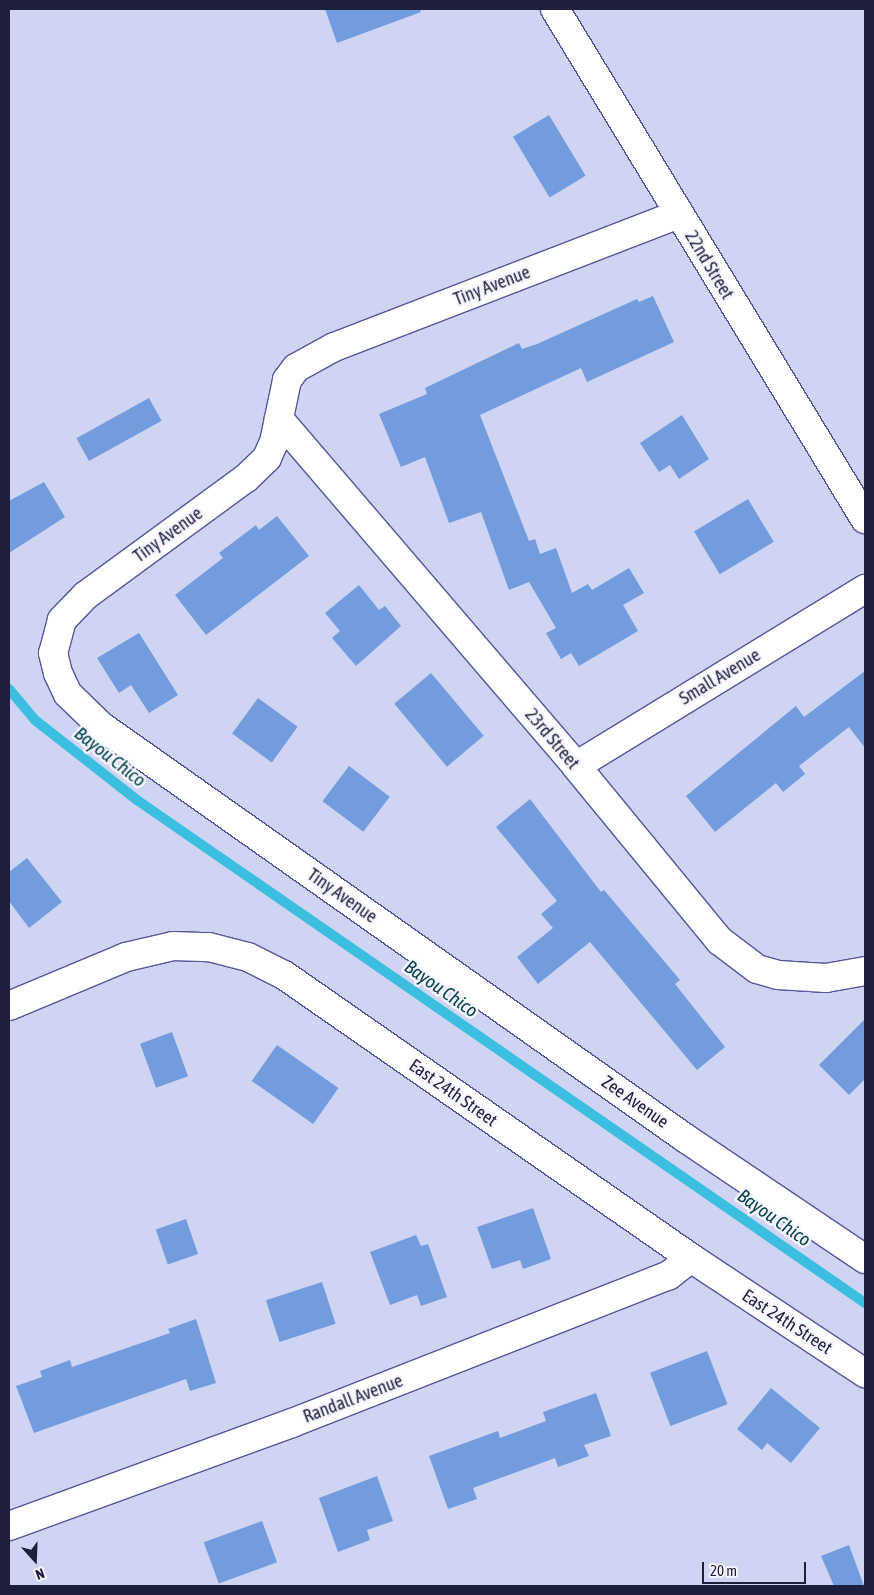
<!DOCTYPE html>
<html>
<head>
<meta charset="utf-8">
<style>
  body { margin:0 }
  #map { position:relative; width:874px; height:1595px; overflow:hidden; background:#cfd4f3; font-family:"Asap Condensed",sans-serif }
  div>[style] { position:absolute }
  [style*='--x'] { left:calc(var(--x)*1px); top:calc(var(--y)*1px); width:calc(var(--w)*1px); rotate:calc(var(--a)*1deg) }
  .stream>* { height:10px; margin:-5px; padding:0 5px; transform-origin:5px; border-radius:5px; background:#3cbee0 }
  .building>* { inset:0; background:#729cde; transform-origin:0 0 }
  .roads { filter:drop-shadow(1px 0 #53579b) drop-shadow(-1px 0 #53579b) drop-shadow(0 1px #53579b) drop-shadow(0 -1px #53579b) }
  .minor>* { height:28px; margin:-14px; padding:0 14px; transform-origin:14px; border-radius:14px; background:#fff }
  span { translate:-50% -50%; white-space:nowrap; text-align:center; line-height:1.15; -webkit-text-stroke:5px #f5f6fe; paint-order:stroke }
  .street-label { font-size:18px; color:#1d1f3c }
  .water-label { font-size:19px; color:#04404e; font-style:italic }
  .frame { position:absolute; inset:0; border:10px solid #1d1f3c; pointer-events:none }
  .north { position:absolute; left:10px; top:1535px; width:50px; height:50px; -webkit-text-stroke:4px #f5f6fe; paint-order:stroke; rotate:160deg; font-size:14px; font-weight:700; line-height:20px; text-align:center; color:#1d1f3c }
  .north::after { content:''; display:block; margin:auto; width:18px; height:22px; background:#1d1f3c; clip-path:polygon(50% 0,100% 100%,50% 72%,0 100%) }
  .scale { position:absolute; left:702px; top:1562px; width:104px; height:22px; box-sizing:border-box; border:2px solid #1d1f3c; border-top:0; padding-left:6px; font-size:15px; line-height:18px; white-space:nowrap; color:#1d1f3c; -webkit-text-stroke:4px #f5f6fe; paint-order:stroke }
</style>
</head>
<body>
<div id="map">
  <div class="stream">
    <i style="--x:9;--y:689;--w:40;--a:50"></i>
    <i style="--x:35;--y:720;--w:130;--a:38.1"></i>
    <i style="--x:137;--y:800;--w:885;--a:34.64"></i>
  </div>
  <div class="building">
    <i style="clip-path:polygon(325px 9px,420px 9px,421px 12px,337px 43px)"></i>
    <i style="left:549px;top:115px;width:71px;height:42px;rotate:59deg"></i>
    <i style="clip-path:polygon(653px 296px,674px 342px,587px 382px,581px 368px,480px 415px,529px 541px,535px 539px,540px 554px,556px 548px,572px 593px,588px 584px,592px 590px,629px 568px,644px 593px,623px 605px,638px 631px,579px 666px,571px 653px,561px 659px,546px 633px,556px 628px,529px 582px,509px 590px,481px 512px,449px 523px,425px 457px,401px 467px,379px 414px,427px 394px,425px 388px,519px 343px,522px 349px,537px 344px,637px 299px,639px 302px)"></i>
    <i style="left:149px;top:398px;width:26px;height:83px;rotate:61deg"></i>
    <i style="clip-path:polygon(682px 415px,709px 459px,679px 479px,670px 465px,659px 472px,640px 443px)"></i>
    <i style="clip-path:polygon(44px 482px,65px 517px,9px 553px,9px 501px)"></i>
    <i style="left:748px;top:499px;width:50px;height:63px;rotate:59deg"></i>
    <i style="clip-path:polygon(277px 516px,309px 556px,206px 635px,175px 595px,223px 558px,219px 553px,256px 525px,259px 530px)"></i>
    <i style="clip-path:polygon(359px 585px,379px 610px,385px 606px,401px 626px,356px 666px,332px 638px,340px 631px,325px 613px)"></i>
    <i style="clip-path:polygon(139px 633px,178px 695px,149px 713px,131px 685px,119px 693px,97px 658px)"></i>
    <i style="clip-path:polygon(865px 671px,865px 748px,849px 727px,799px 766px,805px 774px,783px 792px,776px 783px,715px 832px,686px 796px,796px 706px,804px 717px)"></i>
    <i style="left:431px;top:673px;width:82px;height:48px;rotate:50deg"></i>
    <i style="left:258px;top:698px;width:49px;height:44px;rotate:36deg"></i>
    <i style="left:349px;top:766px;width:51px;height:44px;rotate:37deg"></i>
    <i style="clip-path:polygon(530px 799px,601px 892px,604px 890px,680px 980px,675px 984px,725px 1047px,697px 1070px,590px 942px,538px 984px,517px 957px,553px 928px,541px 914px,557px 901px,496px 827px)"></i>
    <i style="clip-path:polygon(27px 858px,62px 902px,29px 928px,9px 901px,9px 872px)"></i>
    <i style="clip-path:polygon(865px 1019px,865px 1079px,849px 1095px,819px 1065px)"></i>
    <i style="left:172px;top:1032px;width:47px;height:34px;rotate:70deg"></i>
    <i style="left:277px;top:1045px;width:75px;height:44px;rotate:35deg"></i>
    <i style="clip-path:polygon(533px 1208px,551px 1259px,523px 1269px,520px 1260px,492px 1269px,477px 1227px)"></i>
    <i style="left:186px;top:1219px;width:37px;height:32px;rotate:71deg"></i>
    <i style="clip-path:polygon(416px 1235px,421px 1246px,428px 1244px,447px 1297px,421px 1306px,417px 1295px,390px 1305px,370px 1252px)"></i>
    <i style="left:322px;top:1282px;width:44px;height:59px;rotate:72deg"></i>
    <i style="clip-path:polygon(196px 1319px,216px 1383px,190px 1391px,186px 1379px,34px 1433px,16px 1386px,42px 1377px,40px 1371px,70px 1360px,72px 1367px,170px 1333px,168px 1329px)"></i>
    <i style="left:707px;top:1351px;width:57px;height:61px;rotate:69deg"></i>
    <i style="clip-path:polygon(771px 1388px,820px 1428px,791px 1463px,767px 1443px,762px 1450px,737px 1429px)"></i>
    <i style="clip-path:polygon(596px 1393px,611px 1436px,584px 1445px,589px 1456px,558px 1467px,555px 1458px,473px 1488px,477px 1499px,448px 1509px,429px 1456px,498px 1431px,500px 1438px,546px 1421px,543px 1412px)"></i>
    <i style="clip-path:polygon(377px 1476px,393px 1521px,367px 1530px,370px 1540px,338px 1552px,319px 1498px)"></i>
    <i style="left:262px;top:1521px;width:44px;height:62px;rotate:70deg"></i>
    <i style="clip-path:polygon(849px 1545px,864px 1586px,834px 1586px,821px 1556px)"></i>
  </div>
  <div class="roads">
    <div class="minor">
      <i style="--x:555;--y:9;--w:597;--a:58.71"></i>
      <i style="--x:679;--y:214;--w:370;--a:158.9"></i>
      <i style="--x:334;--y:347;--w:43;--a:151.1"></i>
      <i style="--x:296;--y:368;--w:15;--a:127"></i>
      <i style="--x:287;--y:380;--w:63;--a:101.8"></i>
      <i style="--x:274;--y:442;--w:17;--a:114"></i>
      <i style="--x:267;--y:458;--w:29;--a:136"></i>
      <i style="--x:246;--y:478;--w:198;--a:143.8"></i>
      <i style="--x:86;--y:595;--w:35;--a:134"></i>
      <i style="--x:62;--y:620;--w:34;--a:105"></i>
      <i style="--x:53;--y:653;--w:21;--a:76"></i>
      <i style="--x:58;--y:673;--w:23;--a:65"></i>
      <i style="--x:68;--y:694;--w:46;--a:44.1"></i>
      <i style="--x:101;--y:726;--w:715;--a:35.2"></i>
      <i style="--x:685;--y:1138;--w:217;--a:33.9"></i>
      <i style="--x:279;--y:419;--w:457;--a:49.4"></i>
      <i style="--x:576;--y:766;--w:227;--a:50.6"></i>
      <i style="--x:720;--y:941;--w:46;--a:37.1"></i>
      <i style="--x:757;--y:969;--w:22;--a:16"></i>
      <i style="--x:778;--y:975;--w:48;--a:3.6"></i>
      <i style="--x:826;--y:978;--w:40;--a:-10"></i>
      <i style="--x:576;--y:766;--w:339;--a:-31.5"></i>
      <i style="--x:9;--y:1006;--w:127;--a:-22.7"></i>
      <i style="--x:126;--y:957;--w:48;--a:-13.2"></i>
      <i style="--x:173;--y:946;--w:36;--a:2"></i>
      <i style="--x:209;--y:947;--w:40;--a:14.4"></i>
      <i style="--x:248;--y:957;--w:40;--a:26.6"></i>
      <i style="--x:284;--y:975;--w:496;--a:34.8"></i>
      <i style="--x:691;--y:1258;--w:209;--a:33.5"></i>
      <i style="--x:9;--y:1526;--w:301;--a:-20"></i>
      <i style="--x:292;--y:1423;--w:404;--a:-21.4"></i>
      <i style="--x:668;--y:1276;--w:29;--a:-38"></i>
    </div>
  </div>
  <div class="street-label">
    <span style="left:709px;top:265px;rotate:59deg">22nd Street</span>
    <span style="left:492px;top:286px;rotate:-21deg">Tiny Avenue</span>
    <span style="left:168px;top:535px;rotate:-36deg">Tiny Avenue</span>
    <span style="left:720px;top:677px;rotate:-31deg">Small Avenue</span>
    <span style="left:552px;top:739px;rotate:50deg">23rd Street</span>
    <span style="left:342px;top:896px;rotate:35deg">Tiny Avenue</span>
    <span style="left:453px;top:1093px;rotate:35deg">East 24th Street</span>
    <span style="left:635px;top:1102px;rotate:35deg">Zee Avenue</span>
    <span style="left:787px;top:1322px;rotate:33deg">East 24th Street</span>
    <span style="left:353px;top:1399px;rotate:-21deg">Randall Avenue</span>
  </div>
  <div class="water-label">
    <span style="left:110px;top:757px;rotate:38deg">Bayou Chico</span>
    <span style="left:441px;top:989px;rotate:35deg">Bayou Chico</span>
    <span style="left:774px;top:1218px;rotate:35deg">Bayou Chico</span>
  </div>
  <div class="frame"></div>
  <div class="north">N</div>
  <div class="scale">20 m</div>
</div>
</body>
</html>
